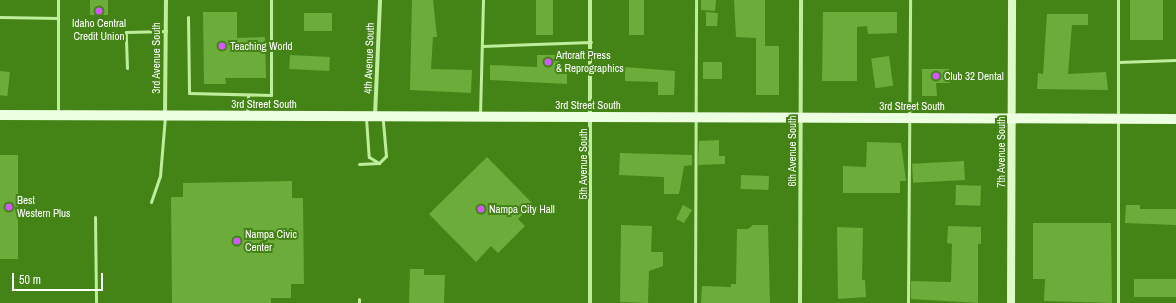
<!DOCTYPE html>
<html>
<head>
<meta charset="utf-8">
<style>
  body { margin:0 }
  #map { position:relative; width:1176px; height:303px; overflow:hidden; background:#448417; font-family:"Archivo Narrow",sans-serif }
  div>[style] { position:absolute }
  [style*='--x'] { left:calc(var(--x)*1px); top:calc(var(--y)*1px); width:calc(var(--w)*1px); rotate:calc(var(--a)*1deg) }
  .building>* { inset:0; background:#6bac3b; transform-origin:0 0 }
  .lane>* { height:3px; margin:-1.5px; padding:0 1.5px; transform-origin:1.5px; border-radius:1.5px; background:#beed9b }
  .street>* { height:4px; margin:-2px; padding:0 2px; transform-origin:2px; border-radius:2px; background:#beed9b }
  .secondary>* { height:8px; margin:-4px; padding:0 4px; transform-origin:4px; border-radius:4px; background:#dcf9c8 }
  .primary>* { height:10px; margin:-5px; padding:0 5px; transform-origin:5px; border-radius:5px; background:#ecffe1 }
  .dots>* { width:11px; height:11px; translate:-50% -50%; box-sizing:border-box; border:2px solid #448417; border-radius:50% }
  span { translate:-50% -50%; white-space:nowrap; text-align:center; line-height:1.15; -webkit-text-stroke:4px #448417; paint-order:stroke }
  .poi-label { font-size:11px; color:#fff }
  .left { translate:0 -50%; text-align:left }
  .street-label { font-size:11px; color:#fff }
  .scale { position:absolute; left:12px; top:273px; width:91px; height:18px; box-sizing:border-box; border:2px solid #fff; border-top:0; padding-left:5px; font-size:12px; line-height:14px; white-space:nowrap; color:#fff; -webkit-text-stroke:3px #448417; paint-order:stroke }
</style>
</head>
<body>
<div id="map">
  <div class="building">
    <i style="left:90px;top:0;width:18px;height:15px"></i>
    <i style="clip-path:polygon(412px 0,433px 0,437px 37px,433px 37px,431px 69px,472px 70px,471px 93px,410px 90px)"></i>
    <i style="left:536px;top:0;width:17px;height:35px"></i>
    <i style="left:629px;top:0;width:15px;height:35px"></i>
    <i style="clip-path:polygon(701px 0,716px 0,715px 11px,701px 10px)"></i>
    <i style="clip-path:polygon(734px 0,765px 0,765px 46px,779px 46px,779px 95px,756px 95px,756px 38px,736px 37px)"></i>
    <i style="left:1130px;top:0;width:33px;height:40px"></i>
    <i style="clip-path:polygon(203px 12px,237px 12px,237px 38px,265px 37px,266px 78px,225px 78px,226px 84px,204px 84px)"></i>
    <i style="clip-path:polygon(706px 12px,718px 13px,717px 26px,706px 26px)"></i>
    <i style="clip-path:polygon(823px 12px,897px 12px,897px 33px,868px 34px,867px 26px,857px 27px,857px 81px,822px 81px)"></i>
    <i style="left:304px;top:13px;width:28px;height:18px"></i>
    <i style="clip-path:polygon(1047px 14px,1088px 14px,1088px 25px,1072px 25px,1068px 74px,1106px 72px,1108px 90px,1037px 89px,1038px 73px,1043px 74px)"></i>
    <i style="left:290px;top:55px;width:40px;height:14px;rotate:3deg"></i>
    <i style="clip-path:polygon(537px 55px,559px 55px,559px 70px,567px 70px,567px 84px,490px 80px,490px 65px,537px 67px)"></i>
    <i style="left:889px;top:56px;width:30px;height:18px;rotate:82deg"></i>
    <i style="left:703px;top:62px;width:19px;height:17px"></i>
    <i style="clip-path:polygon(625px 67px,675px 71px,674px 95px,658px 95px,658px 82px,625px 81px)"></i>
    <i style="clip-path:polygon(922px 69px,949px 69px,950px 83px,936px 83px,937px 96px,922px 96px)"></i>
    <i style="left:0;top:71px;width:10px;height:24px;rotate:6deg"></i>
    <i style="clip-path:polygon(719px 140px,719px 156px,725px 156px,725px 164px,698px 165px,699px 141px)"></i>
    <i style="clip-path:polygon(867px 142px,901px 143px,906px 181px,900px 181px,900px 193px,843px 193px,843px 166px,866px 167px)"></i>
    <i style="clip-path:polygon(620px 153px,692px 155px,692px 165px,684px 166px,679px 194px,664px 194px,664px 177px,619px 175px)"></i>
    <i style="left:0;top:155px;width:18px;height:104px"></i>
    <i style="clip-path:polygon(487px 157px,533px 204px,518px 219px,525px 226px,498px 253px,491px 246px,476px 262px,429px 214px)"></i>
    <i style="left:964px;top:161px;width:19px;height:52px;rotate:87deg"></i>
    <i style="left:741px;top:175px;width:28px;height:14px;rotate:2deg"></i>
    <i style="clip-path:polygon(292px 181px,292px 198px,303px 198px,304px 284px,291px 284px,291px 298px,271px 298px,271px 303px,172px 303px,171px 197px,183px 197px,183px 183px)"></i>
    <i style="left:956px;top:185px;width:25px;height:20px;rotate:2deg"></i>
    <i style="clip-path:polygon(683px 205px,692px 210px,684px 223px,676px 219px)"></i>
    <i style="clip-path:polygon(1126px 205px,1140px 205px,1140px 209px,1176px 209px,1176px 225px,1125px 223px)"></i>
    <i style="clip-path:polygon(1033px 223px,1111px 223px,1112px 303px,1044px 301px,1045px 279px,1033px 279px)"></i>
    <i style="clip-path:polygon(621px 225px,652px 226px,651px 252px,663px 252px,663px 266px,649px 271px,648px 303px,620px 302px)"></i>
    <i style="clip-path:polygon(753px 225px,768px 225px,770px 303px,701px 303px,702px 286px,731px 287px,731px 284px,736px 284px,737px 229px,748px 229px)"></i>
    <i style="clip-path:polygon(948px 226px,981px 227px,981px 244px,978px 244px,978px 303px,911px 299px,911px 281px,951px 282px,952px 244px,947px 243px)"></i>
    <i style="clip-path:polygon(837px 227px,863px 228px,862px 280px,865px 280px,866px 297px,838px 299px)"></i>
    <i style="clip-path:polygon(410px 269px,424px 269px,424px 275px,445px 275px,444px 303px,409px 303px)"></i>
    <i style="left:1134px;top:279px;width:42px;height:18px"></i>
  </div>
  <div class="lane">
    <i style="--x:0;--y:17;--w:58;--a:1"></i>
    <i style="--x:188;--y:17;--w:76;--a:89.2"></i>
    <i style="--x:189;--y:93;--w:82;--a:1.4"></i>
    <i style="--x:271;--y:95;--w:95;--a:-90"></i>
    <i style="--x:482;--y:46;--w:109;--a:-2.1"></i>
    <i style="--x:1118;--y:62;--w:58;--a:-2"></i>
    <i style="--x:127;--y:68;--w:36;--a:-92"></i>
    <i style="--x:126;--y:32;--w:40;--a:-1.4"></i>
    <i style="--x:58;--y:114;--w:114;--a:-90"></i>
    <i style="--x:247;--y:115;--w:20;--a:-87"></i>
    <i style="--x:480;--y:115;--w:115;--a:-88.5"></i>
    <i style="--x:366;--y:118;--w:39;--a:86"></i>
    <i style="--x:369;--y:157;--w:12;--a:31"></i>
    <i style="--x:379;--y:163;--w:10;--a:-45"></i>
    <i style="--x:386;--y:156;--w:38;--a:-95"></i>
    <i style="--x:359;--y:164;--w:20;--a:-3"></i>
    <i style="--x:151;--y:202;--w:28;--a:-71"></i>
    <i style="--x:160;--y:176;--w:59;--a:-85.2"></i>
    <i style="--x:95;--y:217;--w:86;--a:89.3"></i>
    <i style="--x:359;--y:303;--w:4;--a:-90"></i>
    <i style="--x:695;--y:303;--w:303;--a:-89.8"></i>
    <i style="--x:908;--y:303;--w:303;--a:-89.6"></i>
    <i style="--x:1118;--y:303;--w:303;--a:-90"></i>
  </div>
  <div class="street">
    <i style="--x:165;--y:115;--w:115;--a:-89.5"></i>
    <i style="--x:375;--y:116;--w:116;--a:-87.5"></i>
    <i style="--x:590;--y:303;--w:303;--a:-90"></i>
    <i style="--x:800;--y:303;--w:303;--a:-89.8"></i>
  </div>
  <div class="secondary">
    <i style="--x:1011;--y:303;--w:303;--a:-89.8"></i>
  </div>
  <div class="primary">
    <i style="--x:0;--y:115;--w:1176;--a:0.19"></i>
  </div>
  <div class="dots">
    <i style="left:99px;top:11px;background:#d257ff"></i>
    <i style="left:222px;top:46px;background:#d257ff"></i>
    <i style="left:548px;top:62px;background:#d257ff"></i>
    <i style="left:936px;top:76px;background:#d257ff"></i>
    <i style="left:9px;top:207px;background:#d257ff"></i>
    <i style="left:481px;top:209px;background:#d257ff"></i>
    <i style="left:237px;top:241px;background:#d257ff"></i>
  </div>
  <div class="poi-label">
    <span style="left:99px;top:30px">Idaho Central<br>Credit Union</span>
    <span class="left" style="left:230px;top:46px">Teaching World</span>
    <span class="left" style="left:556px;top:62px">Artcraft Press<br>&amp; Reprographics</span>
    <span class="left" style="left:944px;top:76px">Club 32 Dental</span>
    <span class="left" style="left:17px;top:207px">Best<br>Western Plus</span>
    <span class="left" style="left:489px;top:209px">Nampa City Hall</span>
    <span class="left" style="left:245px;top:241px">Nampa Civic<br>Center</span>
  </div>
  <div class="street-label">
    <span style="left:156px;top:58px;rotate:-90deg">3rd Avenue South</span>
    <span style="left:369px;top:58px;rotate:-88deg">4th Avenue South</span>
    <span style="left:264px;top:104px">3rd Street South</span>
    <span style="left:588px;top:105px">3rd Street South</span>
    <span style="left:912px;top:106px">3rd Street South</span>
    <span style="left:792px;top:151px;rotate:-90deg">6th Avenue South</span>
    <span style="left:1001px;top:152px;rotate:-90deg">7th Avenue South</span>
    <span style="left:583px;top:164px;rotate:-90deg">5th Avenue South</span>
  </div>
  <div class="scale">50 m</div>
</div>
</body>
</html>
